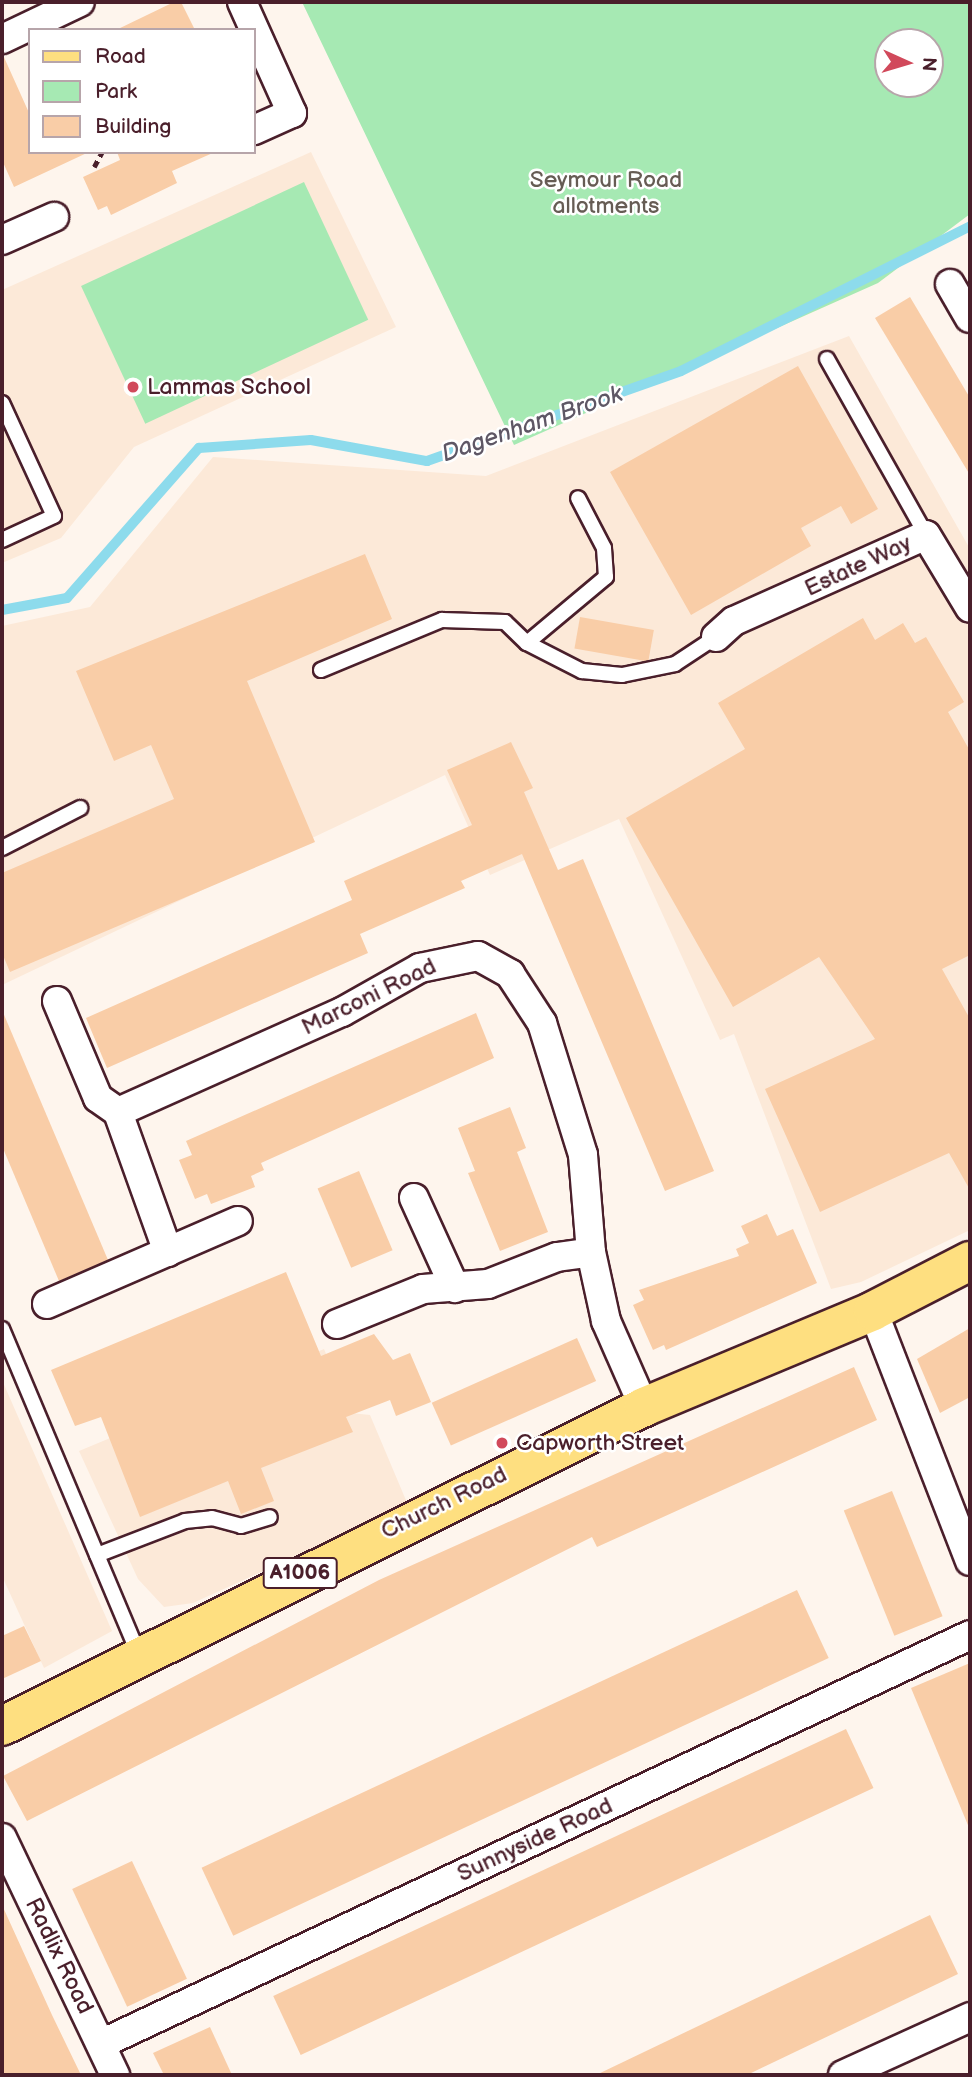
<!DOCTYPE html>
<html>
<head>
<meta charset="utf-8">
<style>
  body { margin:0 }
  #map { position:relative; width:972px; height:2077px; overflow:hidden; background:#fef5ed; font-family:"Balsamiq Sans",sans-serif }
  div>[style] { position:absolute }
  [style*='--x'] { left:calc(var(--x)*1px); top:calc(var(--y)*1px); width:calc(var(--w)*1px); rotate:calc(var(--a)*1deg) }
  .built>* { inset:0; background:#fce9d8 }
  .green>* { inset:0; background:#a6e9b3; transform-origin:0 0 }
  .stream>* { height:10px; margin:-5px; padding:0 5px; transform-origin:5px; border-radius:5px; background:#8ddbec }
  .building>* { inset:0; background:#f9cda7; transform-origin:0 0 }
  .path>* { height:4.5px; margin-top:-2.25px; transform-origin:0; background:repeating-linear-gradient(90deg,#4a1f2b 0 7px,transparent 0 12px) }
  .roads { filter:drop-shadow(2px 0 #4a1f2b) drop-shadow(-2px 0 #4a1f2b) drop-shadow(0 2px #4a1f2b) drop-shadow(0 -2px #4a1f2b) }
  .lane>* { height:14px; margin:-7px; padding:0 7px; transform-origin:7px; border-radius:7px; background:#fff }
  .street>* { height:28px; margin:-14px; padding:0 14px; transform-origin:14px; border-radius:14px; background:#fff }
  .primary>* { height:38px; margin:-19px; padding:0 19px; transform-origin:19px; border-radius:19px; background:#fedf80 }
  .dots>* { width:19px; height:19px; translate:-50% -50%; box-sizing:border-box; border:4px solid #fff; border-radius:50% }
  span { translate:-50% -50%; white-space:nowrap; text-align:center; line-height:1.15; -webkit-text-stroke:5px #fff; paint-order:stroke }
  .shield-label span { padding:2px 5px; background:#fff; border:2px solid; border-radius:5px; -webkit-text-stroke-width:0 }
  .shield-label { font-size:21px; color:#4a1f2b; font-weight:700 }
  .park-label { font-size:23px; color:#665c54 }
  .poi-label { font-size:23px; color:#4a1f2b }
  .left { translate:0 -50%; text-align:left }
  .street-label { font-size:23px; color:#4a1f2b }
  .water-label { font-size:24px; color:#5e5765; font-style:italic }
  .frame { position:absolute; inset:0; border:4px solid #4a1f2b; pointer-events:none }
  .legend { position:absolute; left:28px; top:28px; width:228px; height:126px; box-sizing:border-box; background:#fff; border:2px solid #b7a5aa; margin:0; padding:9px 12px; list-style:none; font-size:21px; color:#4a1f2b }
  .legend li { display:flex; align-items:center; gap:14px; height:35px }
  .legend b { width:35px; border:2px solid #b7a5aa }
  .north { position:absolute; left:874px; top:28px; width:70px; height:70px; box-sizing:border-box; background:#fff; border:2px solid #b7a5aa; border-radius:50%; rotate:94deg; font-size:19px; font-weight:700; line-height:28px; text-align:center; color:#4a1f2b }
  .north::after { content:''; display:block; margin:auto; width:24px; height:32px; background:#d1495b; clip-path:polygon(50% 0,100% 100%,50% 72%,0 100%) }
</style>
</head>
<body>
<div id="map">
  <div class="built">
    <i style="clip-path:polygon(311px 152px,396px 327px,134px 447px,61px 538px,2px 563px,2px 290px)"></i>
    <i style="clip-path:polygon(849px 336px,970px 549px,970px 1230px,861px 1282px,831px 1289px,734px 1034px,720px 1040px,619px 819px,490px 875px,445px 775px,2px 985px,2px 626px,90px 607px,213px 457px,486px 476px)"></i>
    <i style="clip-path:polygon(324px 1349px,351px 1413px,370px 1415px,408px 1505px,193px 1603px,164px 1607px,138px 1579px,79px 1451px)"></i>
    <i style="clip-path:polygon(2px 1380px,112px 1631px,44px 1668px,2px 1576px)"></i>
  </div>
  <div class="green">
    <i style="clip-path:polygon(evenodd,302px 2px,970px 2px,970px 214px,878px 283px,514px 445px,302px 2px,888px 42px,930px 42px,930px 84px,888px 84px,888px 42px)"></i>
    <i style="left:304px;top:182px;width:152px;height:246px;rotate:65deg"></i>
  </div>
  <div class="stream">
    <i style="--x:2;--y:610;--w:66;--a:-10.5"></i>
    <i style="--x:67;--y:598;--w:200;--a:-48.7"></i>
    <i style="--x:199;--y:448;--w:112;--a:-4.1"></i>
    <i style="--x:311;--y:440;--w:118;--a:10.3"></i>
    <i style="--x:427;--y:461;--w:269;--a:-19.5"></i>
    <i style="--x:681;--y:371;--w:323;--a:-26.6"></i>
  </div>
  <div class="building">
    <i style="clip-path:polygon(174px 2px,181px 2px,195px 30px,116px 30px)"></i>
    <i style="clip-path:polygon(3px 55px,30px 115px,30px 152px,89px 152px,14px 187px,2px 160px)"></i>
    <i style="clip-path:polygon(117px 152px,215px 152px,172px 171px,177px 183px,111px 215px,107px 206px,98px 210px,83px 177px,120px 160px)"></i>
    <i style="clip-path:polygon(910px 297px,970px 398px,970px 475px,875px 318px)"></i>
    <i style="clip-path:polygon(798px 366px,878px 509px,851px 524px,841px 506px,801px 528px,811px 546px,691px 615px,610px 472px)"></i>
    <i style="clip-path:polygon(365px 554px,392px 619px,247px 681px,315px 842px,10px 972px,2px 953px,2px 873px,174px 799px,151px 745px,114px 761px,76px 671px)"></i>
    <i style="left:580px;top:617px;width:75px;height:32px;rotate:10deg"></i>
    <i style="clip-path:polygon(863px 618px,875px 640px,903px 623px,915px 643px,926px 637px,964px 702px,948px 712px,970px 751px,970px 955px,942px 969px,970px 1019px,970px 1190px,949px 1153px,820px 1212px,765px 1089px,875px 1039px,819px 957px,733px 1007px,626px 818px,745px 749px,718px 703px)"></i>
    <i style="clip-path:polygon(511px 742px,533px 788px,524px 792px,558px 870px,583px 859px,714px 1171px,665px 1191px,522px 854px,461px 881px,465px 888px,360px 934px,368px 953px,107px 1068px,86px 1018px,352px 900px,344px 881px,472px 825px,447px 770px)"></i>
    <i style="clip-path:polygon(2px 1010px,108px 1260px,59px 1281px,2px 1146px)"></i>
    <i style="clip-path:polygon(476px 1013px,494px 1058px,261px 1163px,264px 1170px,251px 1176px,255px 1187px,211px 1204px,207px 1194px,195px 1199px,179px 1160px,192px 1155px,186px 1141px)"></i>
    <i style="clip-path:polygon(510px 1107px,526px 1148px,517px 1152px,548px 1232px,500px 1251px,468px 1173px,475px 1171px,458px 1128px)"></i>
    <i style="left:359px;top:1171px;width:86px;height:45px;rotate:67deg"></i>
    <i style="clip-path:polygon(767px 1214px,777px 1236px,793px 1229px,817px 1283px,666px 1350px,664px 1345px,653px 1350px,633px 1305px,644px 1300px,639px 1290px,739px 1256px,736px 1249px,749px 1243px,741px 1226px)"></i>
    <i style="clip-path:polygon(286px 1272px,321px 1356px,374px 1334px,393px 1360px,410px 1353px,431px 1402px,396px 1416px,390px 1400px,346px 1417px,353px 1432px,261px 1468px,274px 1501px,241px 1514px,228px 1481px,140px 1517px,101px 1417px,75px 1426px,51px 1370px)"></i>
    <i style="clip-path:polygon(970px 1328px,970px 1397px,940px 1413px,917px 1359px)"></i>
    <i style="left:577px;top:1338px;width:47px;height:159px;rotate:66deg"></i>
    <i style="clip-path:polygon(854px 1367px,877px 1420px,597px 1547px,592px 1537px,27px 1821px,3px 1776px,379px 1580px)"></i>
    <i style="left:892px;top:1491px;width:135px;height:52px;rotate:68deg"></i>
    <i style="left:797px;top:1590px;width:75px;height:657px;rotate:65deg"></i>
    <i style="clip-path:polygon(24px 1626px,41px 1661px,2px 1679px,2px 1636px)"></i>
    <i style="clip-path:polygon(970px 1663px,970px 1830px,911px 1688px)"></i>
    <i style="left:846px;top:1729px;width:65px;height:632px;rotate:65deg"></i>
    <i style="left:132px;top:1861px;width:130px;height:66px;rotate:65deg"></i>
    <i style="clip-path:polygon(2px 1905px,52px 2015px,81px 2075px,2px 2075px)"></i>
    <i style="clip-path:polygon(930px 1915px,958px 1974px,747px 2075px,596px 2075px)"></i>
    <i style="clip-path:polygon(210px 2027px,232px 2075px,164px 2075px,153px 2053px)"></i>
  </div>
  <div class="path">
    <i style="--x:94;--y:167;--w:17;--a:-62"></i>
  </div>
  <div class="roads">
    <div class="lane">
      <i style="--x:827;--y:359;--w:202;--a:60.6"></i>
      <i style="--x:2;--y:403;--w:124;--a:65.3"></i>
      <i style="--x:54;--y:516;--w:57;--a:155.2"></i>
      <i style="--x:527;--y:643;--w:103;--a:-39.9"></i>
      <i style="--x:606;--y:577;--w:29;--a:-94"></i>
      <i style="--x:604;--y:548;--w:56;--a:-117.5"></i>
      <i style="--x:321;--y:670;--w:131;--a:-22.5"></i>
      <i style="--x:442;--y:620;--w:63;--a:1.8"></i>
      <i style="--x:505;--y:622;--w:30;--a:44"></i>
      <i style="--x:527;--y:643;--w:62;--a:27"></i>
      <i style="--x:582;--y:671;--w:40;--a:5.7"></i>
      <i style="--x:622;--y:675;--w:54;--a:-11.7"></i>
      <i style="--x:675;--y:664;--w:49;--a:-33.4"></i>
      <i style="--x:2;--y:848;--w:88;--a:-27.1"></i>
      <i style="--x:2;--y:1329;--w:351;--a:67.2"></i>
      <i style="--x:97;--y:1555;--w:94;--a:-21.1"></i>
      <i style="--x:185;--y:1521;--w:27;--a:-6"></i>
      <i style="--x:212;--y:1518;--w:30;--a:15"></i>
      <i style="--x:241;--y:1526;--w:30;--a:-17"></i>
    </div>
    <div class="street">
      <i style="--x:242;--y:2;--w:122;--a:65.8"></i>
      <i style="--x:292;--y:113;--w:42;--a:155.9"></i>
      <i style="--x:2;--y:39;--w:86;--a:-25.4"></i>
      <i style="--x:2;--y:240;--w:57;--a:-23.9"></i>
      <i style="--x:950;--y:284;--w:39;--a:60"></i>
      <i style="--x:716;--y:637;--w:24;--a:-42"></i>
      <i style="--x:734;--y:621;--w:210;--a:-24.1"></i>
      <i style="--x:926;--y:535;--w:85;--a:58.9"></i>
      <i style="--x:57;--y:1001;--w:105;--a:67.1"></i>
      <i style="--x:98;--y:1098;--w:24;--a:35"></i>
      <i style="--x:414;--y:1198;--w:99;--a:65.5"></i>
      <i style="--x:168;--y:1252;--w:149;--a:-109.7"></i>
      <i style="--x:118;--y:1112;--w:245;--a:-24.1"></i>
      <i style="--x:342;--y:1012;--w:90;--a:-29.4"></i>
      <i style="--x:420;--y:968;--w:59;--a:-11.7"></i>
      <i style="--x:478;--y:956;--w:37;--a:29"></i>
      <i style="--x:510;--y:974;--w:59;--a:56.9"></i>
      <i style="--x:542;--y:1023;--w:138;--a:72.7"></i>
      <i style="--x:583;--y:1155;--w:97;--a:85.3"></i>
      <i style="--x:591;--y:1252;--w:71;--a:77.7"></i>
      <i style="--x:606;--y:1321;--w:94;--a:66.2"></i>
      <i style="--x:47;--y:1304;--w:208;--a:-23.5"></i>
      <i style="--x:873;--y:1311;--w:268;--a:68.8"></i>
      <i style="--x:337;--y:1324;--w:93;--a:-22.1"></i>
      <i style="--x:423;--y:1289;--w:65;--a:-4.4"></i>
      <i style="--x:488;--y:1284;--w:74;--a:-21.4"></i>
      <i style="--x:557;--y:1257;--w:34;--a:-8"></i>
      <i style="--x:2;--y:1838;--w:263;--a:64.5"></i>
      <i style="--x:101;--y:2044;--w:960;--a:-25.2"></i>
      <i style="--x:843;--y:2075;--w:140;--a:-24.5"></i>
    </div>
    <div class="primary">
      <i style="--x:2;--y:1726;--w:717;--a:-26.42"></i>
      <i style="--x:644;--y:1407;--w:248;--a:-22.7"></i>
      <i style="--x:873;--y:1311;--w:109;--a:-27.3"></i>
    </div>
  </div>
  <div class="dots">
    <i style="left:133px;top:387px;background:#d1495b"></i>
    <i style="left:502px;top:1443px;background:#d1495b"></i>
  </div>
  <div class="shield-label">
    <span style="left:300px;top:1573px">A1006</span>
  </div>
  <div class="park-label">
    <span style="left:606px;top:193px">Seymour Road<br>allotments</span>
  </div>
  <div class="poi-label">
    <span class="left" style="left:147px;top:387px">Lammas School</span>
    <span class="left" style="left:516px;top:1443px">Capworth Street</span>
  </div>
  <div class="street-label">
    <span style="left:858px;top:566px;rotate:-25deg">Estate Way</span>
    <span style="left:369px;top:997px;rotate:-26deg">Marconi Road</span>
    <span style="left:444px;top:1503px;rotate:-26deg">Church Road</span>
    <span style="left:535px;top:1840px;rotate:-25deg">Sunnyside Road</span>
    <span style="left:59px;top:1956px;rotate:64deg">Radlix Road</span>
  </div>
  <div class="water-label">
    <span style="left:532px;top:424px;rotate:-19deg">Dagenham Brook</span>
  </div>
  <div class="frame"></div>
  <ul class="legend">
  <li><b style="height:9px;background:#fedf80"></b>Road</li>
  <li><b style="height:19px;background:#a6e9b3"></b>Park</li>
  <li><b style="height:19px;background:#f9cda7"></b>Building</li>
  </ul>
  <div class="north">N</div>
</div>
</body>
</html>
